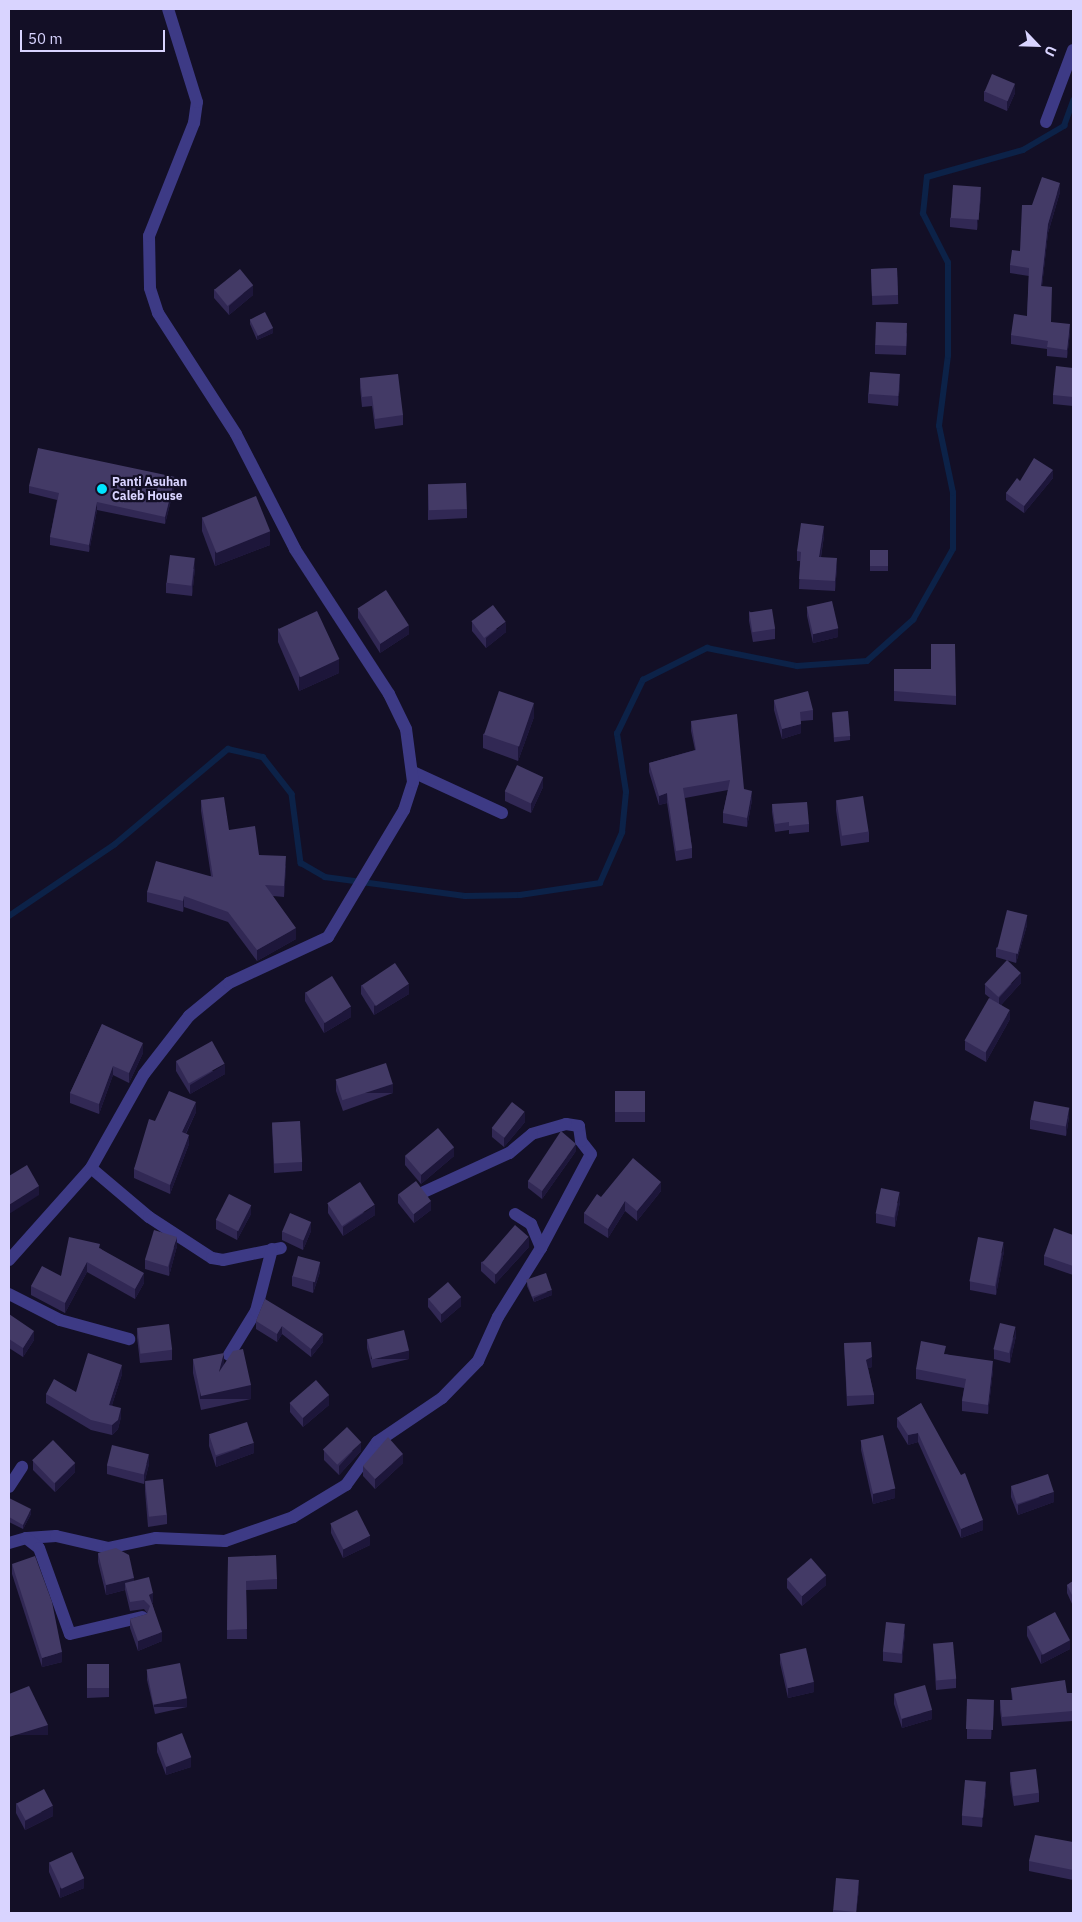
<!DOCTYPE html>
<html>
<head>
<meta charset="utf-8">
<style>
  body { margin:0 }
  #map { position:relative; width:1082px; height:1922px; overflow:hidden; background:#130f26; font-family:"IBM Plex Sans",sans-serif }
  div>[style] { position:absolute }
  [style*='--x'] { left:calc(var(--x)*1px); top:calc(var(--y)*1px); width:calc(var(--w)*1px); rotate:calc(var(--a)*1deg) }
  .stream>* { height:5.5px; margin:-2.75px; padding:0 2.75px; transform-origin:2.75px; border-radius:2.75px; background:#0c2248 }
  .minor>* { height:12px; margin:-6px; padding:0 6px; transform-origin:6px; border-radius:6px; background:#3d3a85 }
  .wall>* { inset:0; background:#312854; transform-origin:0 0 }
  .shaded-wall>* { inset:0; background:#1d163a; transform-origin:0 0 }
  .building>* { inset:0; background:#433a66; transform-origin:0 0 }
  .dots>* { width:14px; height:14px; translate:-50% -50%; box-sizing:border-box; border:2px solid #130f26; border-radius:50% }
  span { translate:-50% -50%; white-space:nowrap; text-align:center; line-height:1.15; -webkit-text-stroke:4.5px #130f26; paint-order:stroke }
  .poi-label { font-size:12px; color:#d9d4ff; font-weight:700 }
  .left { translate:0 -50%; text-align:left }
  .frame { position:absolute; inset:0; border:10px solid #d9d4ff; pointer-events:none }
  .north { position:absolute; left:1012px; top:20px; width:50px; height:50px; -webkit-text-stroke:4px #130f26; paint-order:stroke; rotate:114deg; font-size:14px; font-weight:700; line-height:20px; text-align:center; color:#d9d4ff }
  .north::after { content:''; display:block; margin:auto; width:18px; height:22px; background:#d9d4ff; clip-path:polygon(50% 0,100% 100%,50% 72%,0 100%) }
  .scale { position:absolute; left:20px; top:30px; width:145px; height:22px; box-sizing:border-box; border:2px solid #d9d4ff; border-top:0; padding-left:6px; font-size:15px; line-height:18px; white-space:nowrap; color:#d9d4ff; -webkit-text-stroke:4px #130f26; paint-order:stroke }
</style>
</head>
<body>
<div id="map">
  <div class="stream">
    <i style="--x:9;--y:916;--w:127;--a:-34.1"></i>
    <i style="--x:114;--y:845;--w:149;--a:-40.1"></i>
    <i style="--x:228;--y:749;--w:36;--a:13"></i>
    <i style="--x:263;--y:757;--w:47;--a:51.9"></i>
    <i style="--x:292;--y:794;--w:70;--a:82.6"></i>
    <i style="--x:301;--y:863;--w:28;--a:30"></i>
    <i style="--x:325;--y:877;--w:141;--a:7.7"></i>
    <i style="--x:465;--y:896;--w:55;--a:-1"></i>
    <i style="--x:520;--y:895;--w:81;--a:-8.5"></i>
    <i style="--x:600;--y:883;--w:55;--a:-66.3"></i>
    <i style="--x:622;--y:833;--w:41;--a:-84.4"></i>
    <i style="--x:626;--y:792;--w:59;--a:-98.8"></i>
    <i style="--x:617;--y:734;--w:60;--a:-64.3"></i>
    <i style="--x:643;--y:680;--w:72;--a:-26.6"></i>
    <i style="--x:707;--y:648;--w:92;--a:11.3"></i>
    <i style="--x:797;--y:666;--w:70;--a:-4.1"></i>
    <i style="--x:867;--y:661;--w:62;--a:-41.7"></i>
    <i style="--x:913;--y:620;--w:81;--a:-60.6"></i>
    <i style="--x:953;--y:549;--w:56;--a:-90"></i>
    <i style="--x:953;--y:493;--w:68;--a:-101.8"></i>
    <i style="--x:939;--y:426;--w:71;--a:-82.7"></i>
    <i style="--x:948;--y:356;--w:93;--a:-90"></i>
    <i style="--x:948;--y:263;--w:55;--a:-117"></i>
    <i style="--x:923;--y:214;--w:37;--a:-84"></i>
    <i style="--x:927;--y:177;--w:100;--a:-15.7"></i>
    <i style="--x:1023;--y:150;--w:48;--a:-30.3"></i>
    <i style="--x:1064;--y:126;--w:27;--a:-70"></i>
  </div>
  <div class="minor">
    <i style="--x:1046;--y:122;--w:77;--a:-69.4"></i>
    <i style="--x:413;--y:772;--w:98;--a:24.7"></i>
    <i style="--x:91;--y:1168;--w:76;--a:40.2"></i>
    <i style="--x:149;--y:1217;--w:75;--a:33.1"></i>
    <i style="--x:212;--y:1258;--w:11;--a:10"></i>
    <i style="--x:223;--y:1260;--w:59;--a:-11.7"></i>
    <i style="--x:515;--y:1214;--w:19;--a:32"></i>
    <i style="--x:531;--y:1224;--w:26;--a:67"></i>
    <i style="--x:9;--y:1260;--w:123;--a:-48.3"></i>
    <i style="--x:91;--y:1168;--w:108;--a:-60.6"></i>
    <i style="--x:144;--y:1074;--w:73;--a:-52.2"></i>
    <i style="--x:189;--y:1016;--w:52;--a:-39.5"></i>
    <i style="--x:229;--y:983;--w:109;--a:-24.9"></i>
    <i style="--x:328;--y:937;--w:148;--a:-59.1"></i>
    <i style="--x:404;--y:810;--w:29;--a:-72"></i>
    <i style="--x:413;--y:782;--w:53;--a:-97.5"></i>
    <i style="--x:406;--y:729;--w:39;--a:-116"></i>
    <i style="--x:389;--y:694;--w:173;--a:-123"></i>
    <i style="--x:295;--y:549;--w:129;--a:-117.2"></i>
    <i style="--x:236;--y:434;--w:144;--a:-122.8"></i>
    <i style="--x:158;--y:313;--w:26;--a:-108"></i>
    <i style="--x:150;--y:288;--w:52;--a:-91.1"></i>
    <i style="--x:149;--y:236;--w:122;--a:-68.3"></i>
    <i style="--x:194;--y:123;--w:21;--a:-82"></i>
    <i style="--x:197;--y:102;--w:97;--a:-107.3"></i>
    <i style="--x:9;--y:1294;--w:57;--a:27"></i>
    <i style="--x:60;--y:1320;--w:72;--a:15.4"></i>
    <i style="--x:229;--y:1355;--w:52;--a:-58.5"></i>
    <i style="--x:256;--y:1311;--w:64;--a:-75.5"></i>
    <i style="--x:9;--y:1487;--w:24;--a:-57"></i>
    <i style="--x:27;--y:1538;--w:29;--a:-4"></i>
    <i style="--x:56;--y:1536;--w:53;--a:13"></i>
    <i style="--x:108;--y:1548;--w:49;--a:-11.8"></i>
    <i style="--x:156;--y:1538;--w:69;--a:2.5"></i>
    <i style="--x:225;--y:1541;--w:72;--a:-19.4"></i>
    <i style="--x:293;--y:1517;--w:62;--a:-31.1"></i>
    <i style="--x:346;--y:1485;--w:53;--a:-54.2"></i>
    <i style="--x:377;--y:1442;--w:78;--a:-34.1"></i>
    <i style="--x:442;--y:1398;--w:52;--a:-45.8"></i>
    <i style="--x:478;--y:1361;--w:48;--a:-65.6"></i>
    <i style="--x:498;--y:1317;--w:81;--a:-58.1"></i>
    <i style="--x:541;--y:1248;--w:106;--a:-62"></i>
    <i style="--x:591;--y:1154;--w:16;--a:-128"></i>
    <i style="--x:581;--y:1141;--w:15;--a:-98"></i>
    <i style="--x:579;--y:1126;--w:13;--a:-171"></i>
    <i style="--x:566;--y:1124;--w:35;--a:164"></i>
    <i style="--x:532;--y:1134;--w:30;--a:140"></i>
    <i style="--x:509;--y:1153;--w:94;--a:155.4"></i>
    <i style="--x:9;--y:1543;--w:18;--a:-16"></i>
    <i style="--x:26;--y:1538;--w:16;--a:38"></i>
    <i style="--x:39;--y:1548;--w:91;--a:70.2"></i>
    <i style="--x:70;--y:1634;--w:74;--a:-13.3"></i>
  </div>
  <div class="wall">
    <i style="clip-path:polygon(984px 91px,1015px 93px,1007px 111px,984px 101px)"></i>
    <i style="clip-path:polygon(1060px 192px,1048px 233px,1042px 286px,1051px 322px,1070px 332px,1067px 358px,1047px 356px,1047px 349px,1011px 344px,1011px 335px,1027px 316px,1029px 276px,1010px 273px,1010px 265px,1020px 251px,1032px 205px)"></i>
    <i style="clip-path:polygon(981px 197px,977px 230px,950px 227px,950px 218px)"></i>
    <i style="left:897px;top:268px;width:36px;height:26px;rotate:88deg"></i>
    <i style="clip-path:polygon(214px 289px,253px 295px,229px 315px,214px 298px)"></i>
    <i style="clip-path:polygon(250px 319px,273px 333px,257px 340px,250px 324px)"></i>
    <i style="clip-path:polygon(907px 333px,906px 355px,875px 354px,875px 345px)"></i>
    <i style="clip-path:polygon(1073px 368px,1073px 406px,1053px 404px,1053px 395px)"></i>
    <i style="clip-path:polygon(360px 378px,403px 415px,403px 425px,375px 429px,372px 406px,362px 407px,360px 388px)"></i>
    <i style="clip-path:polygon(900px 384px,898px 406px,868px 403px,868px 394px)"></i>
    <i style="clip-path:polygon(1053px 478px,1024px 513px,1006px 500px,1006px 493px,1020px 481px)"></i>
    <i style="clip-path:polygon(175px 484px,165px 524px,97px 510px,89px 552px,50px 545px,50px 537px,57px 500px,29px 493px,29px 486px)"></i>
    <i style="clip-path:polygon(428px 485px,467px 509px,467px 518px,428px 520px)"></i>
    <i style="clip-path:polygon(202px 517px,270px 545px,215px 566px,202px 531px)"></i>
    <i style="clip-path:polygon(824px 536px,821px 557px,837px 567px,835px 591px,799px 589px,800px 561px,797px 561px,797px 551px)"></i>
    <i style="left:888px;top:550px;width:21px;height:18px;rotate:90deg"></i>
    <i style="clip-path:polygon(195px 568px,192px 596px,166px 593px,166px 583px)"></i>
    <i style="clip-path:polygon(807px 607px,838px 637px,813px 643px,807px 616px)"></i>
    <i style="clip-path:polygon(358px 609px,409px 634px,380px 653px,358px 618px)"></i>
    <i style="clip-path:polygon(749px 611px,775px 629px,775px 639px,753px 642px,749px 621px)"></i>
    <i style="clip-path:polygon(472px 622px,506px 632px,486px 648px,472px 631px)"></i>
    <i style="clip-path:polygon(278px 628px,339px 673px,299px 691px,278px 642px)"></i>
    <i style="clip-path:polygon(894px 669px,956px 696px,956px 705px,894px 701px)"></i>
    <i style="clip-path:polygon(774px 700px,813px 710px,813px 720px,801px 721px,801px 733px,782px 739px,774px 710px)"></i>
    <i style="clip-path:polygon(832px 713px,850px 736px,850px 740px,834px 742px)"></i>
    <i style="clip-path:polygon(534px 717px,518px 761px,483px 748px,483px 734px)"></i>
    <i style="clip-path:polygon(691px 721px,752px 800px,747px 827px,723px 823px,723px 813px,728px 790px,685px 798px,692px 848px,692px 858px,676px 861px,667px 803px,659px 805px,649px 772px,649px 763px,695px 750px,691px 731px)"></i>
    <i style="clip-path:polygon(543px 787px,531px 813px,505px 801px,505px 791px)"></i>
    <i style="clip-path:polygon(201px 800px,229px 830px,259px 855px,286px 866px,284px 897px,273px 896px,296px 939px,257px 961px,228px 922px,184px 907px,183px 912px,147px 902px,147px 892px,211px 876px,201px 811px)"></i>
    <i style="clip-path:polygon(836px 800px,869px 832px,869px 842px,841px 846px,836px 810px)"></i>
    <i style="clip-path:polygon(772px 804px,809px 824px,809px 832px,789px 834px,789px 830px,775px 832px,772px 812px)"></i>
    <i style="clip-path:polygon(1027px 925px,1016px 963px,996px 957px,996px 948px)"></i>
    <i style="clip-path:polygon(1021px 983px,1001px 1005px,1010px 1019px,986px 1062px,965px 1050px,965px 1041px,990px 998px,985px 994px,985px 985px)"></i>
    <i style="clip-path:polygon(361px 985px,409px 994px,374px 1015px,361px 994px)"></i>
    <i style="clip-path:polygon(305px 992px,351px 1017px,324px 1033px,305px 1001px)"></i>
    <i style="clip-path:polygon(102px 1024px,143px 1053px,129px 1083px,113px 1075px,99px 1114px,70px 1103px,70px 1093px)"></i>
    <i style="clip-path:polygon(176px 1061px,225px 1074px,190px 1094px,176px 1071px)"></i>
    <i style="clip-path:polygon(336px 1082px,393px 1093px,343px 1111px,336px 1091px)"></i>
    <i style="left:645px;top:1091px;width:31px;height:30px;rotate:90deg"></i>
    <i style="clip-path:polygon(196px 1112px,186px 1134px,189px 1144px,170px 1194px,134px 1178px,134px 1169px,155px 1121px)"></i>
    <i style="clip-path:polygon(1069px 1117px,1066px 1136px,1030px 1129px,1030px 1120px)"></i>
    <i style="clip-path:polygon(525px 1122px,504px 1147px,492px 1137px,492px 1128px)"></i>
    <i style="clip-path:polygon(272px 1123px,302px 1162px,302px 1171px,274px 1173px)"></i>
    <i style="clip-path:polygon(576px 1151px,542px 1199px,528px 1188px,528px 1181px)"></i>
    <i style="clip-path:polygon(405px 1156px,454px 1156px,421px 1184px,405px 1165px)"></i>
    <i style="clip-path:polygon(661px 1191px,637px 1221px,625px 1211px,608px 1238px,584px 1223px,584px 1213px,601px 1197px)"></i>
    <i style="clip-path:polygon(398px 1194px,431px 1210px,414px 1223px,398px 1203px)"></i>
    <i style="clip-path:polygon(900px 1202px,895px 1227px,876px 1223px,876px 1214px)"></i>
    <i style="clip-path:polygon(328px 1204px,375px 1215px,343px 1236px,328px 1213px)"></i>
    <i style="clip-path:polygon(251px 1214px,237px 1240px,216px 1229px,216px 1220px)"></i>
    <i style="clip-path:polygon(282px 1231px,311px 1231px,303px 1250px,282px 1240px)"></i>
    <i style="clip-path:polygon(1073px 1235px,1073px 1275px,1044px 1265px,1044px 1256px)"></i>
    <i style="clip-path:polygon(177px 1246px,169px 1276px,145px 1269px,145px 1260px)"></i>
    <i style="clip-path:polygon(529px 1247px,495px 1284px,481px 1271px,481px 1262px)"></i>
    <i style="clip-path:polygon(100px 1248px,144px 1283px,135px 1299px,87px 1272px,65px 1313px,31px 1295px,31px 1286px,61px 1276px)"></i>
    <i style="clip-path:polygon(1004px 1251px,996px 1295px,970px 1290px,970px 1281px)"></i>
    <i style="clip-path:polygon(320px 1272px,313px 1293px,292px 1286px,292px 1276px)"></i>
    <i style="clip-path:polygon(527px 1281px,552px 1295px,534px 1302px,527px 1286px)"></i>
    <i style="clip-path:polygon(428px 1298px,461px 1306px,441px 1323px,428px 1307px)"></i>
    <i style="clip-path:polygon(265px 1299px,323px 1342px,311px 1357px,282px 1334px,277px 1342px,256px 1329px,256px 1321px)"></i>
    <i style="clip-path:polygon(9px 1314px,34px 1340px,23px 1357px,9px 1348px)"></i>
    <i style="clip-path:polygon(137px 1328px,172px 1350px,172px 1360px,140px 1363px,137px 1337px)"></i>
    <i style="clip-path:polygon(1016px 1336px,1010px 1363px,994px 1359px,994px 1349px)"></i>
    <i style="clip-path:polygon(367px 1339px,409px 1359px,372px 1368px,367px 1348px)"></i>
    <i style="clip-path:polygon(844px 1343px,872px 1367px,868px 1368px,874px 1395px,874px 1404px,847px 1406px)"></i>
    <i style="clip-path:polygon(1073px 1353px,1073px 1366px,1072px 1366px,1072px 1356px)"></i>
    <i style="clip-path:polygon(946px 1354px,993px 1370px,988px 1414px,962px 1411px,962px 1401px,964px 1388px,916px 1379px,916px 1369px)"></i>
    <i style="clip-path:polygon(193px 1359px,251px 1399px,201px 1410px,193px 1373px)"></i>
    <i style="clip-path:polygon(122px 1374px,112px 1405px,121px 1417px,118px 1429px,112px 1435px,91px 1430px,46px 1403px,46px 1394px,76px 1392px)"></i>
    <i style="clip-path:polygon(290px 1403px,329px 1405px,303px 1427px,290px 1412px)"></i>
    <i style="clip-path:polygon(921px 1403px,983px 1530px,961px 1538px,918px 1442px,908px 1445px,897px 1427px,897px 1418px)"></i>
    <i style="clip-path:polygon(209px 1436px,254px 1453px,216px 1467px,209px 1446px)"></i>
    <i style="clip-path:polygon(861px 1440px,895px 1498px,873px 1504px,861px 1450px)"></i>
    <i style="clip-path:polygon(324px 1450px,361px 1451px,339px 1475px,324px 1460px)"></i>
    <i style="clip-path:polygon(33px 1461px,75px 1472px,55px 1492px,33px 1470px)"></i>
    <i style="clip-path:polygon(403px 1463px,375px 1489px,363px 1476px,363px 1466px)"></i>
    <i style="clip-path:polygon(149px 1464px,144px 1484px,107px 1474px,107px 1465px)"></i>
    <i style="clip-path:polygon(145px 1481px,167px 1515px,167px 1524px,148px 1527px,145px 1491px)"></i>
    <i style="clip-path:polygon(1011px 1487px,1054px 1502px,1018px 1515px,1011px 1497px)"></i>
    <i style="clip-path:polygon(9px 1500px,31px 1514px,23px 1529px,9px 1522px)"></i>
    <i style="clip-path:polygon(331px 1524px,370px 1545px,343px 1558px,331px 1533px)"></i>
    <i style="clip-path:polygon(98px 1553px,134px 1581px,153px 1603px,152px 1603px,162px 1641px,138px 1651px,130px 1628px,130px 1619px,147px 1614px,147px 1613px,144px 1609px,130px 1611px,125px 1590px,106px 1595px,98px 1562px)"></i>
    <i style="clip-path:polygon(228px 1557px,277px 1579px,277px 1589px,246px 1590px,247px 1639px,227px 1639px)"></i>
    <i style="clip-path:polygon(12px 1564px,62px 1662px,42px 1667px,12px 1574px)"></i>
    <i style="clip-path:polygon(787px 1579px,826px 1585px,802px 1606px,787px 1588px)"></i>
    <i style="clip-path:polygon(1073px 1581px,1073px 1606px,1067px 1593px,1067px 1585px)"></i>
    <i style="clip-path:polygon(1027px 1626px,1070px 1649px,1041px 1664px,1027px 1636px)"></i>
    <i style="clip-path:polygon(905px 1633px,902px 1663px,883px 1661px,883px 1652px)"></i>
    <i style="clip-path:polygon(933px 1643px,956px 1679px,956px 1688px,936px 1690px)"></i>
    <i style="clip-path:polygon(780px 1654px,814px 1692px,788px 1698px,780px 1663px)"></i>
    <i style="clip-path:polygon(87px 1665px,109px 1688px,109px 1697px,87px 1698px)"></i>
    <i style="clip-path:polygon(147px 1671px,187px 1707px,155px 1714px,147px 1680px)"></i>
    <i style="clip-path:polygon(1011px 1688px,1067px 1693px,1073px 1693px,1073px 1721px,1002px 1726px,1000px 1710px,1000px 1700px,1012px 1700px)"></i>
    <i style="clip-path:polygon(894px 1694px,932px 1719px,902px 1728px,894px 1704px)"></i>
    <i style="clip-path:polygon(967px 1699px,994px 1709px,991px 1739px,967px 1739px)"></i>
    <i style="clip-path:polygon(157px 1743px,191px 1767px,166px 1775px,157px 1752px)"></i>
    <i style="clip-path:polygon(1010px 1772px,1039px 1793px,1039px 1802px,1014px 1806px,1010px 1782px)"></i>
    <i style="clip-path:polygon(986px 1792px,982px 1827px,962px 1825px,962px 1816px)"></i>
    <i style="clip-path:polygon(16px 1803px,53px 1816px,25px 1830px,16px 1813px)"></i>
    <i style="clip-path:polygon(1073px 1842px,1073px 1880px,1029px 1871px,1029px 1861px)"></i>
    <i style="clip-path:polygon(49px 1862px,84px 1888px,60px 1898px,49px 1872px)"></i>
    <i style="clip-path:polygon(859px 1889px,856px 1913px,833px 1913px,833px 1910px)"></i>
  </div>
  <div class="shaded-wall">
    <i style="clip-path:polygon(1015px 84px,1015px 93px,1007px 111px,1007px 101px)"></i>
    <i style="clip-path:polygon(1060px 183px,1060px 192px,1048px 233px,1041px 295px,1041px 286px,1048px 224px)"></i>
    <i style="clip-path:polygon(981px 187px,981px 197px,977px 230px,977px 220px)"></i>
    <i style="clip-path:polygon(253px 285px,253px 295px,229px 315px,229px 306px)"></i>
    <i style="clip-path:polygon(1070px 324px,1070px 332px,1067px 358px,1067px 350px)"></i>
    <i style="clip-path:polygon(273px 328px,273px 333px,257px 340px,257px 336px)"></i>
    <i style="clip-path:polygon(900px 374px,900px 384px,898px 406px,898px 396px)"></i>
    <i style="clip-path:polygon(1053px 470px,1053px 478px,1024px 513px,1024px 506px)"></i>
    <i style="clip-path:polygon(175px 477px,175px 484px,165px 524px,165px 517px)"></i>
    <i style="clip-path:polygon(97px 502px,97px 510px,89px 552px,89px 545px)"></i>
    <i style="clip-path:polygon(824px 526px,824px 536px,819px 566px,819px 557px)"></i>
    <i style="clip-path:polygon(270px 531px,270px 545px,215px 566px,215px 552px)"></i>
    <i style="clip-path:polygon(195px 558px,195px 568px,192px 596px,192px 587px)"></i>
    <i style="clip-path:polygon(837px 558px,837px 567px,835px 591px,835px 581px)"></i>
    <i style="clip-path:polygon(506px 622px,506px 632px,486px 648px,486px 638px)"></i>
    <i style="clip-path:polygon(409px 625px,409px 634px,380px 653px,380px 644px)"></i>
    <i style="clip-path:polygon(838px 628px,838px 637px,813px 643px,813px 634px)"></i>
    <i style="clip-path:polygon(339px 659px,339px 673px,299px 691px,299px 677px)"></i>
    <i style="clip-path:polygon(534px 703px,534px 717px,518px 761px,518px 747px)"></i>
    <i style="clip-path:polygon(801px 724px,801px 733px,782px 739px,782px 729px)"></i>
    <i style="clip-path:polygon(543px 777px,543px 787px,531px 813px,531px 803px)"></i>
    <i style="clip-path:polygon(752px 791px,752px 800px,747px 827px,747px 818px)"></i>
    <i style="clip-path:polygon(667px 793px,667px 803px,659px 805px,659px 796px)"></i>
    <i style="clip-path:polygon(286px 856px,286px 866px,284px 897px,284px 886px)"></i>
    <i style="clip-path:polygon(184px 896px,184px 907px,183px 912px,183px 901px)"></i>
    <i style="clip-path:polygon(1027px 915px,1027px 925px,1016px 963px,1016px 953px)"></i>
    <i style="clip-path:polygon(296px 928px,296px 939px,257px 961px,257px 950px)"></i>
    <i style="clip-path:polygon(1021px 973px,1021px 983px,999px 1007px,999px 998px)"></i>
    <i style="clip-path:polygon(409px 984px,409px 994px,374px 1015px,374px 1006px)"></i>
    <i style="clip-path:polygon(351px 1007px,351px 1017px,324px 1033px,324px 1023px)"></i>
    <i style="clip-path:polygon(1010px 1010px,1010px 1019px,986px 1062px,986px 1052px)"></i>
    <i style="clip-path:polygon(143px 1043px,143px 1053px,129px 1083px,129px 1073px)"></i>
    <i style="clip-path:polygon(225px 1064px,225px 1074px,190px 1094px,190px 1085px)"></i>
    <i style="clip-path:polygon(113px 1066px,113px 1075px,99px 1114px,99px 1104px)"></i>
    <i style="left:393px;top:1084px;width:9px;height:53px;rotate:90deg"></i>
    <i style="clip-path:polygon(196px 1102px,196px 1112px,182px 1141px,182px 1132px)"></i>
    <i style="clip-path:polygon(1069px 1108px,1069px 1117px,1066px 1136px,1066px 1126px)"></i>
    <i style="clip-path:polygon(525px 1112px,525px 1122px,504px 1147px,504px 1137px)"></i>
    <i style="clip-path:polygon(189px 1135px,189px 1144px,170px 1194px,170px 1185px)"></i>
    <i style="clip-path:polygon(576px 1144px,576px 1151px,542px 1199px,542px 1191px)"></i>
    <i style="clip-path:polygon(454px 1147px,454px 1156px,421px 1184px,421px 1175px)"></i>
    <i style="clip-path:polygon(661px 1182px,661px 1191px,637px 1221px,637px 1211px)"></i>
    <i style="clip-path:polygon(39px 1186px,39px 1195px,9px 1214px,9px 1205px)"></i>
    <i style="clip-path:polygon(900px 1192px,900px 1202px,895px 1227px,895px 1218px)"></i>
    <i style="clip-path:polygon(431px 1201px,431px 1210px,414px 1223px,414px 1214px)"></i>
    <i style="clip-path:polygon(625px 1201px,625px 1211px,608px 1238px,608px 1229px)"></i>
    <i style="clip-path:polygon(251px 1205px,251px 1214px,237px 1240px,237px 1231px)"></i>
    <i style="clip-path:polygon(375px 1205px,375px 1215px,343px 1236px,343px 1227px)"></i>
    <i style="clip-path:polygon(311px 1222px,311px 1231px,303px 1250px,303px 1240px)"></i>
    <i style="clip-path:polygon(177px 1237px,177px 1246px,169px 1276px,169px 1266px)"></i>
    <i style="clip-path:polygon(529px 1237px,529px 1247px,495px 1284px,495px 1274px)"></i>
    <i style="clip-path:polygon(1004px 1242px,1004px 1251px,996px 1295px,996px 1286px)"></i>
    <i style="clip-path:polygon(87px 1262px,87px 1272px,65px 1313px,65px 1303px)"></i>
    <i style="clip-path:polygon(320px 1262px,320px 1272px,313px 1293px,313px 1283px)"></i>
    <i style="clip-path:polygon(144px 1273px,144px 1283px,135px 1299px,135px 1289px)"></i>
    <i style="clip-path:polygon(552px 1290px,552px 1295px,534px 1302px,534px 1298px)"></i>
    <i style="clip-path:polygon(461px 1297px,461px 1306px,441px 1323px,441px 1313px)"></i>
    <i style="clip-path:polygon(282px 1326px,282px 1334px,277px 1342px,277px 1334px)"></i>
    <i style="clip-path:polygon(1016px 1327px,1016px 1336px,1010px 1363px,1010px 1353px)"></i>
    <i style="clip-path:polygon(34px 1331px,34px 1340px,23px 1357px,23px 1348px)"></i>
    <i style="clip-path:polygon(323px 1334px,323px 1342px,311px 1357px,311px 1349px)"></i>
    <i style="left:409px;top:1350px;width:9px;height:38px;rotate:90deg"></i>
    <i style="clip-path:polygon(224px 1353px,224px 1367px,219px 1372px)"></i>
    <i style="clip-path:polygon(872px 1357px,872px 1367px,866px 1369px,866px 1360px)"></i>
    <i style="clip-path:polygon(993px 1361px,993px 1370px,988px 1414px,988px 1405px)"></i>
    <i style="clip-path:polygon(122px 1365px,122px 1374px,109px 1414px,109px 1405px)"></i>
    <i style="left:251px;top:1385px;width:14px;height:51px;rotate:90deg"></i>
    <i style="clip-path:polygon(329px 1395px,329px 1405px,303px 1427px,303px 1418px)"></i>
    <i style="clip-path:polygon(121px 1408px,121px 1417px,118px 1429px,112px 1435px,112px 1425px)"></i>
    <i style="clip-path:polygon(918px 1433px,918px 1442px,908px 1445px,908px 1435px)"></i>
    <i style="clip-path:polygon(361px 1442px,361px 1451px,339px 1475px,339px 1466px)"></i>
    <i style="clip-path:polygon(254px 1443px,254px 1453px,216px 1467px,216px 1457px)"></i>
    <i style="clip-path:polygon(149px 1454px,149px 1464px,144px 1484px,144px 1475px)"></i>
    <i style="clip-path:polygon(403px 1454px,403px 1463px,375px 1489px,375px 1479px)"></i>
    <i style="clip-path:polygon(75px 1463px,75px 1472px,55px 1492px,55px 1483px)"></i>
    <i style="clip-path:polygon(895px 1489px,895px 1498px,873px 1504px,873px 1494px)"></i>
    <i style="clip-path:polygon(1054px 1492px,1054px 1502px,1018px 1515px,1018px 1505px)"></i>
    <i style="clip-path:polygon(31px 1509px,31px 1514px,23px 1529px,23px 1525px)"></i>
    <i style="clip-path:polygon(983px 1520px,983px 1530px,961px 1538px,961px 1529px)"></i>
    <i style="clip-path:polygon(370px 1536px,370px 1545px,343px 1558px,343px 1549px)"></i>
    <i style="clip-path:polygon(826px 1575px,826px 1585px,802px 1606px,802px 1596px)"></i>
    <i style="clip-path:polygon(134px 1578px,134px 1588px,125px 1583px,125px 1590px,106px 1595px,106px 1585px)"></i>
    <i style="clip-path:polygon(153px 1593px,153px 1603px,149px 1604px,149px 1595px)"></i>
    <i style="clip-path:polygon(905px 1624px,905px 1633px,902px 1663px,902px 1654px)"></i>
    <i style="clip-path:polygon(162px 1632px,162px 1641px,138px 1651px,138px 1641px)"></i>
    <i style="clip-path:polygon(1070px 1640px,1070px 1649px,1041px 1664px,1041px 1655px)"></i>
    <i style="clip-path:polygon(62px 1652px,62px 1662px,42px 1667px,42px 1658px)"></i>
    <i style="clip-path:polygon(814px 1682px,814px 1692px,788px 1698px,788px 1688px)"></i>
    <i style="left:187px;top:1698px;width:9px;height:33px;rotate:90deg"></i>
    <i style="clip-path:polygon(994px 1700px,994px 1709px,991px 1739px,991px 1730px)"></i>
    <i style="clip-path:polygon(932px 1710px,932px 1719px,902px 1728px,902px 1719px)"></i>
    <i style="left:48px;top:1725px;width:10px;height:41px;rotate:90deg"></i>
    <i style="clip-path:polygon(191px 1757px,191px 1767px,166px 1775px,166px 1766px)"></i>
    <i style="clip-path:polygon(986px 1782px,986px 1792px,982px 1827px,982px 1818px)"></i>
    <i style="clip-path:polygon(53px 1806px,53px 1816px,25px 1830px,25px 1821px)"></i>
    <i style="clip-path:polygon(84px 1878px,84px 1888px,60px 1898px,60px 1888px)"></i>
    <i style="clip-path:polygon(859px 1880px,859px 1889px,856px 1913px,855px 1913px)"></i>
  </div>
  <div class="building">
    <i style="left:992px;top:74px;width:25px;height:19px;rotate:23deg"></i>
    <i style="clip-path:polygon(1042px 177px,1060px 183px,1048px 224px,1041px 286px,1052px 287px,1051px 322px,1070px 324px,1067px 350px,1047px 347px,1048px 341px,1011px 335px,1014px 314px,1027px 316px,1029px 268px,1010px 265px,1012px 250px,1020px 251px,1022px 205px,1032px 205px)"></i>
    <i style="left:953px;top:185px;width:28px;height:33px;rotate:4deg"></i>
    <i style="left:897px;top:268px;width:27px;height:26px;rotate:88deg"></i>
    <i style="left:240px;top:269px;width:21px;height:33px;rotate:51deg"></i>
    <i style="left:265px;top:312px;width:18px;height:17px;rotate:63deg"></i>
    <i style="left:876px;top:322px;width:31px;height:23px;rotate:2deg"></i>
    <i style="clip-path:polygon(1056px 366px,1073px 368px,1073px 397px,1053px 395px)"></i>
    <i style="left:870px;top:372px;width:30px;height:22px;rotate:4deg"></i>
    <i style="clip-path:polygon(398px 374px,403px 415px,375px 419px,372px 396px,362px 397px,360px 378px)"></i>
    <i style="clip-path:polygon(38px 448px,175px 477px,165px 517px,97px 502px,89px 545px,50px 537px,59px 493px,29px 486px)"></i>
    <i style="clip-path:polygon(1034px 458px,1053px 470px,1024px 506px,1006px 493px,1017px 478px,1020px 481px)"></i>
    <i style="left:466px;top:483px;width:26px;height:38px;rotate:88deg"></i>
    <i style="left:256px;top:496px;width:38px;height:58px;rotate:68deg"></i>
    <i style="clip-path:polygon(801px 523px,824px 526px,819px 557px,837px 558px,835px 581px,799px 579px,801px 552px,797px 551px)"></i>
    <i style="left:888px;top:550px;width:16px;height:18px;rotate:90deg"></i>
    <i style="left:170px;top:555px;width:25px;height:28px;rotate:7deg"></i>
    <i style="left:386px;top:590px;width:42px;height:34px;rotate:57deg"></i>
    <i style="left:832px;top:601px;width:28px;height:26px;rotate:77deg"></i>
    <i style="left:493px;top:605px;width:21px;height:27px;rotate:53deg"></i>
    <i style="left:772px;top:609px;width:20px;height:23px;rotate:81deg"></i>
    <i style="left:317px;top:611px;width:53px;height:43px;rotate:65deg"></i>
    <i style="clip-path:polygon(931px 644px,955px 644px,956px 696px,894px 691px,894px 669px,931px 669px)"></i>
    <i style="left:499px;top:691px;width:37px;height:46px;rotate:19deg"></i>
    <i style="clip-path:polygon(808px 691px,813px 710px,800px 712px,801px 724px,782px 729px,774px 700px)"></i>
    <i style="left:848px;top:711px;width:25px;height:16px;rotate:85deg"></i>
    <i style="clip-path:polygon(737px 714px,744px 789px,752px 791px,747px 818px,723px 813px,730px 780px,683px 788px,692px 848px,676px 851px,667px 793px,659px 796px,649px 763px,696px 750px,691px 721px)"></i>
    <i style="left:517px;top:765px;width:29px;height:29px;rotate:25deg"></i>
    <i style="left:863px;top:796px;width:36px;height:27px;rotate:81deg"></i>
    <i style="clip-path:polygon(224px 797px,229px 830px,255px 826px,259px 855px,286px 856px,284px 886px,265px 885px,296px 928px,257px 950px,228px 912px,184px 896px,183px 901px,147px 892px,156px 861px,213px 877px,201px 800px)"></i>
    <i style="clip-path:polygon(807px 802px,809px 824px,789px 826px,789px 822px,775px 824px,772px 804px)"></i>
    <i style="left:1007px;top:910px;width:21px;height:40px;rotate:14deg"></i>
    <i style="left:1007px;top:960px;width:19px;height:33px;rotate:43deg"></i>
    <i style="left:395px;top:963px;width:25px;height:40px;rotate:56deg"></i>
    <i style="left:332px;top:976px;width:36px;height:31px;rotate:58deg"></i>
    <i style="left:989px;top:998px;width:24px;height:49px;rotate:30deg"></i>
    <i style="clip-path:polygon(102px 1024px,143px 1043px,129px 1073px,113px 1066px,99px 1104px,70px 1093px)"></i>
    <i style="left:212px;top:1041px;width:26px;height:41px;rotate:61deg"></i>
    <i style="left:386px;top:1063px;width:22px;height:53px;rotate:72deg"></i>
    <i style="clip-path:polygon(169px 1091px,196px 1102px,182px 1132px,189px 1135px,170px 1185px,134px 1169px,149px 1119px,155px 1121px)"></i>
    <i style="left:645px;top:1091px;width:21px;height:30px;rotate:90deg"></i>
    <i style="left:1034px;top:1101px;width:36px;height:19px;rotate:11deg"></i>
    <i style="left:512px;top:1102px;width:16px;height:33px;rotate:38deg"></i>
    <i style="left:300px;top:1121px;width:41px;height:28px;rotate:87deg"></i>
    <i style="left:438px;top:1128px;width:25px;height:43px;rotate:50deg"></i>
    <i style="clip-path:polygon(561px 1131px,576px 1144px,542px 1191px,528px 1181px)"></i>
    <i style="clip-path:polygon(633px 1158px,661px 1182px,637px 1211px,625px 1201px,608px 1229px,584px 1213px,597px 1194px,601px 1197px)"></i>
    <i style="clip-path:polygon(27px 1165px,39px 1186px,9px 1205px,9px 1176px)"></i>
    <i style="left:416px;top:1181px;width:25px;height:22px;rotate:53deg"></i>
    <i style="left:360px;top:1182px;width:27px;height:39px;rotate:57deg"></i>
    <i style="left:881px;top:1188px;width:19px;height:26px;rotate:12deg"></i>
    <i style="left:229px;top:1194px;width:25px;height:29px;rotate:27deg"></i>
    <i style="left:290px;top:1213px;width:23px;height:20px;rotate:23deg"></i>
    <i style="left:515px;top:1225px;width:18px;height:50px;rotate:41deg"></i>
    <i style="clip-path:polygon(1054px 1228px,1073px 1235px,1073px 1266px,1044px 1256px)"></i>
    <i style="left:154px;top:1230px;width:24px;height:31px;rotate:17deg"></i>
    <i style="clip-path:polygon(69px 1237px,100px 1244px,99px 1248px,144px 1273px,135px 1289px,87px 1262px,65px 1303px,31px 1286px,42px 1266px,61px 1276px)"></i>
    <i style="left:978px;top:1237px;width:26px;height:45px;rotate:11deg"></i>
    <i style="left:298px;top:1256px;width:23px;height:21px;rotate:15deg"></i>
    <i style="left:546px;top:1273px;width:18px;height:21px;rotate:71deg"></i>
    <i style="left:448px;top:1282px;width:20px;height:26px;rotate:49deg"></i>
    <i style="clip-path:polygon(265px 1299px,323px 1334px,311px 1349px,282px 1326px,277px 1334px,256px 1321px)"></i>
    <i style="clip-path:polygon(9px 1314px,34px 1331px,23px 1348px,9px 1339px)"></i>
    <i style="left:1000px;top:1323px;width:16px;height:27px;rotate:14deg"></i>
    <i style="left:169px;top:1324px;width:26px;height:32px;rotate:83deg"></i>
    <i style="left:404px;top:1330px;width:21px;height:38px;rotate:76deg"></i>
    <i style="clip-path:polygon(921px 1341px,946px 1346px,944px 1354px,993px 1361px,988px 1405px,962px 1401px,966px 1379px,916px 1369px)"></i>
    <i style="clip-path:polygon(871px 1342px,872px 1357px,866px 1360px,874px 1395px,847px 1396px,844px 1343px)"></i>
    <i style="clip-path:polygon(243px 1349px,251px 1385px,201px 1396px,193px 1359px,224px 1353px,219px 1372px,233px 1351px)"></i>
    <i style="clip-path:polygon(88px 1353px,122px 1365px,109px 1405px,121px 1408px,118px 1420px,112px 1425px,91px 1420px,46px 1394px,54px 1379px,76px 1392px)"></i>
    <i style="left:316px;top:1380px;width:20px;height:35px;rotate:49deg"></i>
    <i style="clip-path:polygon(921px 1403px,961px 1475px,965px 1473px,983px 1520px,961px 1529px,918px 1433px,908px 1435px,897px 1418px)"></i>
    <i style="left:247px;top:1422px;width:22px;height:40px;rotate:72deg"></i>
    <i style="left:347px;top:1427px;width:21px;height:33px;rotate:47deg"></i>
    <i style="left:883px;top:1435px;width:55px;height:23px;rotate:77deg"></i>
    <i style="clip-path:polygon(388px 1437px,403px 1454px,375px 1479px,363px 1466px)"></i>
    <i style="left:53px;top:1440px;width:32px;height:29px;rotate:46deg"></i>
    <i style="left:112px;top:1445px;width:38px;height:21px;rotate:14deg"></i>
    <i style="left:1048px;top:1474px;width:19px;height:39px;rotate:72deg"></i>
    <i style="left:163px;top:1479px;width:36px;height:18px;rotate:84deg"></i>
    <i style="clip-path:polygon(9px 1498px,31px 1509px,23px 1525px,9px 1517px)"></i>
    <i style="left:357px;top:1510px;width:29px;height:30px;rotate:63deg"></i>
    <i style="clip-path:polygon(116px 1548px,129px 1555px,134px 1578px,106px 1585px,98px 1553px)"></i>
    <i style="clip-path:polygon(276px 1555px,277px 1579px,246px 1581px,247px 1629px,227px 1630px,228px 1557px)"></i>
    <i style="clip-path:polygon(35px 1556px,52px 1602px,62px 1652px,42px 1658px,12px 1564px)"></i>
    <i style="left:811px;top:1558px;width:23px;height:32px;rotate:49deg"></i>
    <i style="clip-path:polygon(149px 1577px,153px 1593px,149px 1595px,162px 1632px,138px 1641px,130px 1619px,147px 1614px,150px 1606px,144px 1600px,130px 1602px,125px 1583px)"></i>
    <i style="clip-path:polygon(1073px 1581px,1073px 1597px,1067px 1585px)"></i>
    <i style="left:1055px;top:1612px;width:32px;height:31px;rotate:62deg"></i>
    <i style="left:886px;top:1622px;width:19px;height:30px;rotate:6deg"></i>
    <i style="left:953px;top:1642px;width:37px;height:20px;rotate:85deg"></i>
    <i style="left:806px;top:1648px;width:35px;height:27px;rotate:77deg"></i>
    <i style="left:180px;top:1663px;width:36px;height:34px;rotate:79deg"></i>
    <i style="left:109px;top:1664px;width:24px;height:22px;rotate:90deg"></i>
    <i style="clip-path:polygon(1065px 1680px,1067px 1693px,1073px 1693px,1073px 1711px,1002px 1717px,1000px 1700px,1013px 1700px,1011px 1688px)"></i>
    <i style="left:925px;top:1685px;width:26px;height:32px;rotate:74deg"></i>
    <i style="clip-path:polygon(29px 1686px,48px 1725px,9px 1737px,9px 1694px)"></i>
    <i style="left:967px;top:1699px;width:27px;height:30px;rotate:2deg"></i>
    <i style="left:182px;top:1733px;width:26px;height:27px;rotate:69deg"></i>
    <i style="left:1036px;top:1769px;width:24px;height:26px;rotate:83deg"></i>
    <i style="left:965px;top:1780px;width:21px;height:36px;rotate:5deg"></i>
    <i style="left:44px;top:1789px;width:19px;height:31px;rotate:62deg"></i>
    <i style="clip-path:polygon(1035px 1835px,1073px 1842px,1073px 1870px,1029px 1861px)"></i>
    <i style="left:72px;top:1852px;width:29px;height:25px;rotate:65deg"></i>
    <i style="left:836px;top:1878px;width:23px;height:32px;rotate:5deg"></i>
  </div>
  <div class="dots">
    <i style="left:102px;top:489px;background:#00e5ff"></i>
  </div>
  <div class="poi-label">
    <span class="left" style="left:112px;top:489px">Panti Asuhan<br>Caleb House</span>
  </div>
  <div class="frame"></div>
  <div class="north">U</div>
  <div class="scale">50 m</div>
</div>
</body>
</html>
